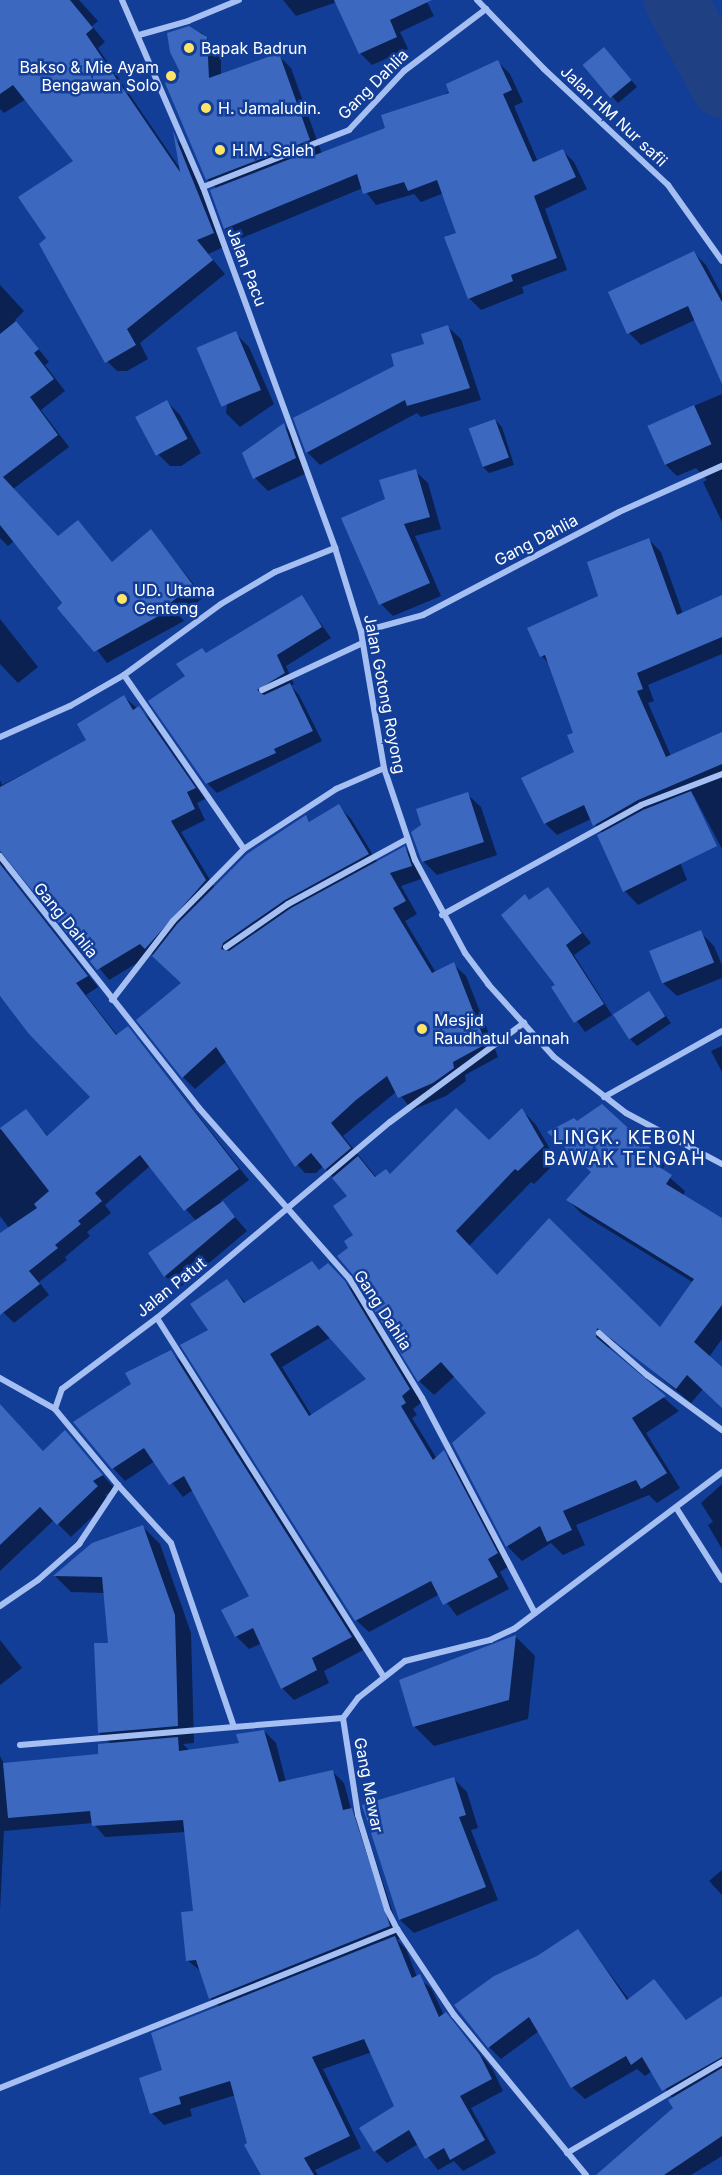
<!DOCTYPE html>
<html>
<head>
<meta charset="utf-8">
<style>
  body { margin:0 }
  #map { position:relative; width:722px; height:2175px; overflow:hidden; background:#133e98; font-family:Inter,sans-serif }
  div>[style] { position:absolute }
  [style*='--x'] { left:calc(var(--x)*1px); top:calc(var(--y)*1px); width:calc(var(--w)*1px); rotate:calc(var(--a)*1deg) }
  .shadow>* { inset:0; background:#0007 }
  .river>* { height:63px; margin:-31.5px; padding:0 31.5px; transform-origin:31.5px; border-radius:31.5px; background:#204084 }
  .building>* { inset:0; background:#3c68c0; transform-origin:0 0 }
  .minor>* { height:6px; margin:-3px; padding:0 3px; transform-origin:3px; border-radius:3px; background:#a5bff3 }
  .dots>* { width:16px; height:16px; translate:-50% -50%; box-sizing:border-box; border:3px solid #133e98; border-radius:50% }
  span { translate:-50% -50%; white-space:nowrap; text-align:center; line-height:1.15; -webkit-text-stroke:5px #133e98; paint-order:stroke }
  .poi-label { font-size:16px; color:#fff }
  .left { translate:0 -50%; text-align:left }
  .right { translate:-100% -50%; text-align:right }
  .street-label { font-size:16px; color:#fff }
  .neighbourhood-label { font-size:18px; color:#fff; letter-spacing:1.5px }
</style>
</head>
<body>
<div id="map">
  <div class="shadow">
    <i style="clip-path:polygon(0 0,79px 0,98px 21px,92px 26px,105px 42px,98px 48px,181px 170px,177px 140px,188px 151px,226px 246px,208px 254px,225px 274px,140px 343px,148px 359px,127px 371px,117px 371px,103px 357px,48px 238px,75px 162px,26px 99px,4px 113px,0 109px)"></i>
    <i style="clip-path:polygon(283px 0,426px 0,434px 16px,400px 32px,408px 49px,372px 65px,360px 53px,337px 2px,296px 16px)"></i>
    <i style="clip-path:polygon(189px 28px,202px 33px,215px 46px,221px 57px,221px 76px,278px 55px,291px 68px,322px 154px,387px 129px,498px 62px,510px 74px,523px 102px,514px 106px,538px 162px,563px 151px,574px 162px,587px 189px,545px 209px,567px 270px,522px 287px,524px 293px,481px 310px,469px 298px,458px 234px,444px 193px,421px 202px,414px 194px,376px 205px,363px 188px,237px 240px,225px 228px,217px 189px,207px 179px,182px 73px)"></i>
    <i style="clip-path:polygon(610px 55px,637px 87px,618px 103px,584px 65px)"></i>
    <i style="clip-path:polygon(694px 253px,706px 265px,722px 295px,722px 381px,695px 320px,641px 345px,629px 333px)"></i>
    <i style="clip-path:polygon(0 285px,24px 311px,15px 320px,49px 362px,45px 365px,65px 391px,41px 410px,69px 447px,13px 489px,58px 538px,78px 522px,113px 563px,151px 531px,204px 597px,180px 616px,184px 621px,107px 663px,14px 541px,8px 546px,0 538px)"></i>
    <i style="clip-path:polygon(448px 327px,461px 339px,481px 400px,421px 417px,417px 413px,320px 465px,307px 452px,396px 366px)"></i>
    <i style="clip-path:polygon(235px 333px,249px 347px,274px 404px,240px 427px,226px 413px)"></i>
    <i style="clip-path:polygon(722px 394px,722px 522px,703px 482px,707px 480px,696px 468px,677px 476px,665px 464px,649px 425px)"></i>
    <i style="clip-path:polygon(167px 402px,180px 415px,201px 453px,181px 466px,170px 466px,156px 452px)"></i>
    <i style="clip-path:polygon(495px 420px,502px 427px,514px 465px,489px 473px,482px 466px)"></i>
    <i style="clip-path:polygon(283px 424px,297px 438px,309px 472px,268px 491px,255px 478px)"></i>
    <i style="clip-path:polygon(415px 471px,428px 483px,441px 529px,415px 536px,441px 596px,393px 616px,381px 604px,386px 500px)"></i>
    <i style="clip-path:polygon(649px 540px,661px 552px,683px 614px,722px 597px,722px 654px,648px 685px,654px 701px,648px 703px,671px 756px,722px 733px,722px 849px,694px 796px,652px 811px,664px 822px,687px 880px,638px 905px,625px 891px,603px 834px,591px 819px,557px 835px,545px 823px,576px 753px,575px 734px,549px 664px,542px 656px)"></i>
    <i style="clip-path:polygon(302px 597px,331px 638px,286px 666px,294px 684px,291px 686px,299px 695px,322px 741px,217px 793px,207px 783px,188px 677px,206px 654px)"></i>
    <i style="clip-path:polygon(0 619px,38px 667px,18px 683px,0 664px)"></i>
    <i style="clip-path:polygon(124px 697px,150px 719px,205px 799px,197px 803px,205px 820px,181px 832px,215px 888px,306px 817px,311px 823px,339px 806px,351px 819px,378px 863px,405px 848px,417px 861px,424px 878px,401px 886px,417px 914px,405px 921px,436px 973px,453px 964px,466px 976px,498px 1057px,465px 1075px,466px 1081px,446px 1096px,412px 1110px,397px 1091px,343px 1136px,377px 1178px,489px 1142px,522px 1110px,536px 1125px,557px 1161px,534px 1184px,531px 1182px,469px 1246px,498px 1277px,661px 1329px,694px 1283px,582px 1214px,568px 1200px,651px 1151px,665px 1165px,661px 1170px,685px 1191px,683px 1196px,722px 1220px,722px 1339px,709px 1357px,722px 1369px,722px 1407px,703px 1389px,691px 1403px,619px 1343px,609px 1343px,610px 1351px,679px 1411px,646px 1433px,680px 1488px,657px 1503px,649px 1495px,576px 1525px,585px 1545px,563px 1555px,551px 1543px,522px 1561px,508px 1547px,454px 1444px,488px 1413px,455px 1376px,434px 1395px,419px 1381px,355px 1274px,350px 1249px,355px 1235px,350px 1197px,323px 1166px,316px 1173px,305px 1173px,292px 1159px,227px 1061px,195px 1089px,183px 1077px,183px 983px,152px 954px,109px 980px,14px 863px,8px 862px,5px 869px,98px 987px,86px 995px,118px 1036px,128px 1028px,138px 1039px,249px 1180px,221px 1201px,247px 1231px,178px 1289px,165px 1276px,196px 1221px,150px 1166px,105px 1205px,111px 1213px,87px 1232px,90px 1236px,65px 1257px,67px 1260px,39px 1282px,49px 1295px,14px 1323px,0 1309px,0 1241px,12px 1232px,0 1216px,0 1130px,26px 1111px,48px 1136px,92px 1097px,0 996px,0 780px,2px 785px,88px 740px)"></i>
    <i style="clip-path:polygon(467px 794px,481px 807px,497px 855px,437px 875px,423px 861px)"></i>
    <i style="clip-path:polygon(548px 889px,591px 943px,574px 955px,612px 1015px,585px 1032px,553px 988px,557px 985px,529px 901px)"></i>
    <i style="clip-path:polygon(700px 932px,714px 946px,722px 965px,722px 978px,677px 996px,663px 983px)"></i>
    <i style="clip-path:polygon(649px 993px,671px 1023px,637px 1046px,630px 1039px)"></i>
    <i style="clip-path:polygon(722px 1046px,722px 1072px,711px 1051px)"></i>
    <i style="clip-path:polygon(evenodd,320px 1271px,341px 1277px,357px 1295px,422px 1402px,413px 1409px,417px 1415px,412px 1418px,437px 1459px,444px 1453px,456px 1465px,509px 1566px,500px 1572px,509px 1589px,457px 1616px,440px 1594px,369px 1632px,356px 1620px,210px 1331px,227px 1281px,246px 1303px,320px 1271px,331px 1337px,368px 1379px,312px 1416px,282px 1367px,331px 1337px)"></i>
    <i style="clip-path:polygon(171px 1352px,184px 1365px,363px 1650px,324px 1671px,329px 1683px,294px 1700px,282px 1688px,262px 1643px,249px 1649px,236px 1636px,251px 1597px,193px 1490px,183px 1497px,155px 1461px,125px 1481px,113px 1468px,133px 1384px)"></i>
    <i style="clip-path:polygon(0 1406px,44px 1452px,65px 1432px,115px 1489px,105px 1495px,110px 1500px,71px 1537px,54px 1520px,0 1571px)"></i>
    <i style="clip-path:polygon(722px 1484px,722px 1549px,708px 1525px,713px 1522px,701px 1503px)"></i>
    <i style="clip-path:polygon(143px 1527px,160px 1544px,191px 1633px,194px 1743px,183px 1744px,190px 1751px,241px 1744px,264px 1731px,276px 1743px,286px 1782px,332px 1771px,344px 1783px,351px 1809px,363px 1821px,401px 1938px,397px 1940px,406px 1949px,417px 1977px,431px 1988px,444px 2015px,457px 2026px,492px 2068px,503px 2091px,471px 2108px,496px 2153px,463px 2171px,454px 2161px,438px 2170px,418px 2144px,387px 2163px,375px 2151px,396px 2107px,372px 2052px,323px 2069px,361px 2148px,315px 2170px,318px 2175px,262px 2175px,236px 2095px,190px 2109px,192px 2116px,164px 2125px,152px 2113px,164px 2071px,220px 2007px,210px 1998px,202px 1972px,187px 1960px,194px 1912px,186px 1832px,105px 1837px,93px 1823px,4px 1831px,0 1911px,0 1756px,4px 1764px,100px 1755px,111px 1744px,99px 1733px,110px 1644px,105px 1593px,71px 1592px,55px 1576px)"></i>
    <i style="clip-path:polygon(516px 1637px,535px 1656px,528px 1719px,434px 1746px,414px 1726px,401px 1681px)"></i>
    <i style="clip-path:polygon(0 1640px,22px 1668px,0 1685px)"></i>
    <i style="clip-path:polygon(454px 1779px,467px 1792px,478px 1828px,471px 1830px,498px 1900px,414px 1933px,400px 1920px)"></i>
    <i style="clip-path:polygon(722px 1870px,722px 1895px,709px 1881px)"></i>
    <i style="clip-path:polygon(578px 1931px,630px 2001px,653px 1981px,687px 2021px,722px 1998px,722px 2156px,691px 2175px,601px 2175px,675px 2108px,673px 2099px,652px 2071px,645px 2076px,637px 2069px,585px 2099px,572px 2087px,539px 2031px,501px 2059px,489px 2047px,538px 1957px)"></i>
  </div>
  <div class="river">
    <i style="--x:675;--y:0;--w:98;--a:61.3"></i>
  </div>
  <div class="building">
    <i style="clip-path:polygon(0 0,70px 0,93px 28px,86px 34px,180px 172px,173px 131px,214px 233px,197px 240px,213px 260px,127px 329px,136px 345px,105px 363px,39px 244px,46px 238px,18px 197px,73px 161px,13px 85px,0 94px)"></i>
    <i style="clip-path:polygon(334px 0,432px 0,390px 20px,397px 37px,359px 54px)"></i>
    <i style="clip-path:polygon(189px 26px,207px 37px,209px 78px,279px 53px,310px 140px,206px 180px,165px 83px,180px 72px,170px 52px,167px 33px)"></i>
    <i style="left:604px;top:47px;width:43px;height:28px;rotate:50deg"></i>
    <i style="clip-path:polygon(498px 60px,512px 90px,503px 94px,533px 162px,563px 149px,576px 177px,534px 196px,557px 258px,511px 275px,513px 281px,468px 299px,444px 237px,456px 233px,437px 180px,408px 191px,404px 182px,363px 194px,357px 174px,224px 229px,210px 190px,313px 150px,315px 155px,385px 128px,381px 115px,449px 93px,446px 84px)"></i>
    <i style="clip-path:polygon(694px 251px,722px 302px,722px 384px,688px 306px,627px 334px,608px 292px)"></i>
    <i style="clip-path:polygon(16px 321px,39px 349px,34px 353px,54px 379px,30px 397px,58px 435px,3px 477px,58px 536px,78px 520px,112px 562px,151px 529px,193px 585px,170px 603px,173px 608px,94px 652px,57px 608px,62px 603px,0 525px,0 334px)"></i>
    <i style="clip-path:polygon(448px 325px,470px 388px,407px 406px,405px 400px,306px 453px,293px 418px,394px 366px,391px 354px,424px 344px,421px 334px)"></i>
    <i style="left:236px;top:331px;width:64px;height:43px;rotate:67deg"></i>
    <i style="left:167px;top:400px;width:44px;height:36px;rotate:62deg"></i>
    <i style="left:694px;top:405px;width:43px;height:51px;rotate:66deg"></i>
    <i style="left:495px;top:419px;width:41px;height:28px;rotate:70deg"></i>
    <i style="clip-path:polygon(284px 423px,296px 458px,253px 479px,242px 453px)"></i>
    <i style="clip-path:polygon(416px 469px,430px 517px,404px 524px,430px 583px,379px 605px,341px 518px,385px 499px,379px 480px)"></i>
    <i style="clip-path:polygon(649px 538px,677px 615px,722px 595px,722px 637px,637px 673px,643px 689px,637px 691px,666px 757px,722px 732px,722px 764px,638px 800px,593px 826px,584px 805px,544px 824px,521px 778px,574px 752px,567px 735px,573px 733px,545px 655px,540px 657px,527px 628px,598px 596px,587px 562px)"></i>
    <i style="clip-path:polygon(302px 595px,322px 627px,277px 655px,285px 673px,257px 690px,264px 695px,290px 683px,313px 731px,274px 749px,276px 753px,206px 784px,148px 701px,185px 676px,176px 664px,202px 648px,206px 653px)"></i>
    <i style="clip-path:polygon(124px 695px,133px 710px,139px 706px,196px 788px,187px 792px,195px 809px,171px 821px,206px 880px,145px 949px,140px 944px,97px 970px,0 851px,0 787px,86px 740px,77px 724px)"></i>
    <i style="clip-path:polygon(691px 791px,717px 846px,623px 892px,597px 835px,643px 810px)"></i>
    <i style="clip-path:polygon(468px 792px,484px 842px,422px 862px,411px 832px,421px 825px,416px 809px)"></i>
    <i style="clip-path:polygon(339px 804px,369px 854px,285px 900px,223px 943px,221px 949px,229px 951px,291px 908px,405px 846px,412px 866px,390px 873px,406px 901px,393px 908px,432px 973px,454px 962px,486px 1044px,453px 1062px,454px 1068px,433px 1083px,398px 1098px,387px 1076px,356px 1100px,331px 1123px,351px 1148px,325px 1170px,311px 1153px,295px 1167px,216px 1047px,182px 1078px,136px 1020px,181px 983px,152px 956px,177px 924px,247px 854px,306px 815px,309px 822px)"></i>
    <i style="clip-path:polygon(0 864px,88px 976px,76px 983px,116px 1035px,128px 1026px,239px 1169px,184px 1211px,140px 1155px,95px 1193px,102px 1201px,78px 1221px,81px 1224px,55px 1245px,58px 1248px,29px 1271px,40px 1284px,0 1315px,0 1233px,37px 1208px,34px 1204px,49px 1191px,0 1128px,26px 1109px,47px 1136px,90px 1097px,29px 1034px,0 996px)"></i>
    <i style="clip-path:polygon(548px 887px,582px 933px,566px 945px,604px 1004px,574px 1023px,551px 987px,555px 985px,501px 915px,525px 894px,529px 900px)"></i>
    <i style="left:701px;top:930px;width:35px;height:56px;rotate:68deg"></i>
    <i style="left:649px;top:991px;width:30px;height:43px;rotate:57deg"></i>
    <i style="clip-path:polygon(602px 1104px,652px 1150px,645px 1158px,672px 1175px,666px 1184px,722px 1218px,722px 1305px,694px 1342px,722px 1367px,722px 1408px,687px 1375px,676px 1389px,597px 1328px,596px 1337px,666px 1396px,632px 1418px,667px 1473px,641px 1489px,636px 1480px,563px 1511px,572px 1530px,547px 1542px,540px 1526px,506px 1547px,452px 1443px,486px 1413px,441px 1362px,418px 1382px,353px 1275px,337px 1256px,348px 1248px,344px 1241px,353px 1235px,333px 1206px,347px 1196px,332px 1178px,358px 1156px,375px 1177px,386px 1169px,390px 1174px,456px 1108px,489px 1140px,522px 1108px,544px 1146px,518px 1171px,515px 1169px,456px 1231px,497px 1275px,549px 1218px,660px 1327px,694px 1279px,566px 1200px,591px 1172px,547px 1132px,574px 1118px,577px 1121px)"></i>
    <i style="clip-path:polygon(223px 1201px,235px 1217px,164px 1277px,148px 1253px)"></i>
    <i style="clip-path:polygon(evenodd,312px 1261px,319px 1270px,328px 1263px,345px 1281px,410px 1389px,402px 1396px,406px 1403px,401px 1406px,433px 1460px,444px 1450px,498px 1553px,488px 1559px,498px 1577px,443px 1605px,431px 1581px,355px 1621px,180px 1345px,208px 1330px,190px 1304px,227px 1279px,244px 1303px,312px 1261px,318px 1325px,366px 1379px,309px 1416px,270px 1354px,318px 1325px)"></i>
    <i style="clip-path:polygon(171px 1350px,352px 1637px,312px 1658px,317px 1670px,281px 1689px,253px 1628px,235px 1637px,221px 1610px,249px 1596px,184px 1476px,169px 1485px,144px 1448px,112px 1469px,73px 1422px,131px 1384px,125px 1373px)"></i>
    <i style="clip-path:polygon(0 1404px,43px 1451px,65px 1430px,103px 1475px,93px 1481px,98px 1486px,57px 1525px,40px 1507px,0 1545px)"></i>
    <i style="clip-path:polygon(143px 1525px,175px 1615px,178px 1726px,98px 1733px,94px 1643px,108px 1643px,102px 1577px,53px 1576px,92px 1543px)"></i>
    <i style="clip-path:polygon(516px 1635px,509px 1700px,413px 1727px,399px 1680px)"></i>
    <i style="clip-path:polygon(264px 1730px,279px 1782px,333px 1770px,343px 1810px,352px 1808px,390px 1926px,209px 1999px,196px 1960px,186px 1961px,181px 1912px,193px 1911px,183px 1820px,92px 1826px,90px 1811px,8px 1818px,3px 1763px,98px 1754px,98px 1744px,178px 1737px,179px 1751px,239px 1743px,236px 1734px)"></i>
    <i style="clip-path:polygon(454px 1777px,466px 1815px,459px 1817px,486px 1887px,399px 1920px,362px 1805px)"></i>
    <i style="clip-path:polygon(578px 1929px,627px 2000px,654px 1979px,686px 2020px,722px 1996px,722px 2057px,662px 2091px,642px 2057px,631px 2065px,626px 2056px,571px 2088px,529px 2017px,488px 2048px,454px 2005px,494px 1976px,537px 1956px)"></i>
    <i style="clip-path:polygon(395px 1936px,412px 1978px,420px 1974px,439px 2017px,446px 2012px,480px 2055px,492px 2079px,460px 2096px,485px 2140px,450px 2160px,444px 2148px,425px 2159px,409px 2130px,374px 2152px,359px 2128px,394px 2106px,364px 2039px,312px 2057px,350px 2136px,304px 2158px,314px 2175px,261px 2175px,244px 2145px,247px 2143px,230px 2081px,179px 2097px,181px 2104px,150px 2114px,139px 2078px,162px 2070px,151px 2033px)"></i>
    <i style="clip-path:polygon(722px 2068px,722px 2136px,664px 2175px,596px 2175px,673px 2108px,668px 2100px)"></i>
  </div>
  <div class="minor">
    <i style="--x:122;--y:0;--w:204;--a:66.6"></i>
    <i style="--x:203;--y:187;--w:384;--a:69.9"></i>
    <i style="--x:477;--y:0;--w:96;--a:45.8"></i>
    <i style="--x:544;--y:69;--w:170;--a:43.1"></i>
    <i style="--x:668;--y:185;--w:93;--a:54.6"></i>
    <i style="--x:139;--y:35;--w:51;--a:-15.9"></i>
    <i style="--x:188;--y:21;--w:55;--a:-22.4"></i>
    <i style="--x:203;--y:187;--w:157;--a:-21.3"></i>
    <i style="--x:349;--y:130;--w:81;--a:-47"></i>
    <i style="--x:404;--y:71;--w:103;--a:-37.1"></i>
    <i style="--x:361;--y:632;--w:64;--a:-15.3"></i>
    <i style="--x:423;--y:615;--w:221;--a:-27.7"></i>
    <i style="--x:619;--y:512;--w:113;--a:-24.1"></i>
    <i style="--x:124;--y:675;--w:211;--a:55.4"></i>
    <i style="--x:262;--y:690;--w:111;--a:-25"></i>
    <i style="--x:0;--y:737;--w:77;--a:-23.9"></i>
    <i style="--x:70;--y:706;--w:62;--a:-29.9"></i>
    <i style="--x:124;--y:675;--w:120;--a:-36.2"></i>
    <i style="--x:221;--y:604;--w:63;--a:-30.7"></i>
    <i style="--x:275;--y:572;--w:65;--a:-21.8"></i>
    <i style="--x:335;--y:548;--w:88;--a:72.8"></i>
    <i style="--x:361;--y:632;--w:138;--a:80.4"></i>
    <i style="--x:384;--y:768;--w:97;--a:71.4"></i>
    <i style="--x:415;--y:860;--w:106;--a:61.7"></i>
    <i style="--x:465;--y:953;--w:39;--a:53"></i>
    <i style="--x:488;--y:984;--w:98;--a:47.9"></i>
    <i style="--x:554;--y:1057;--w:91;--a:37.9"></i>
    <i style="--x:626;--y:1113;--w:109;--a:28"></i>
    <i style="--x:0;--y:856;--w:321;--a:51.7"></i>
    <i style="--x:199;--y:1108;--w:227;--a:48.6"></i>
    <i style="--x:349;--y:1278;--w:140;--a:58.7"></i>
    <i style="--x:422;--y:1398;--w:243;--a:62.3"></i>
    <i style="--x:442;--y:915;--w:227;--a:-28.9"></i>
    <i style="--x:641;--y:805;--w:87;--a:-20.9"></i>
    <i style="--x:226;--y:947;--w:75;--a:-34.7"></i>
    <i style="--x:288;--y:904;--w:136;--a:-28.6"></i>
    <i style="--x:112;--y:1000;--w:100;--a:-52.3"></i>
    <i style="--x:173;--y:921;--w:101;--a:-45.4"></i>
    <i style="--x:244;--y:849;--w:110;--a:-33.1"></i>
    <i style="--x:336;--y:789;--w:52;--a:-23.6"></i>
    <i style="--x:604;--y:1097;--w:135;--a:-29.2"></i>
    <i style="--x:157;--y:1318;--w:423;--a:57.7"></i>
    <i style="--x:599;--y:1333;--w:64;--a:41.2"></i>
    <i style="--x:647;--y:1375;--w:93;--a:36.3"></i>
    <i style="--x:0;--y:1378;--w:63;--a:29.4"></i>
    <i style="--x:677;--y:1509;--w:84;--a:57.6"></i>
    <i style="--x:0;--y:1606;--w:46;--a:-34.4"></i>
    <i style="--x:38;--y:1580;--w:55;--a:-41.3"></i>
    <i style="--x:79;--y:1544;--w:71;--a:-56.5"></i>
    <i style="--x:118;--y:1485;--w:99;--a:-129.7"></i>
    <i style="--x:55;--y:1409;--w:21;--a:-71"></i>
    <i style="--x:62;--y:1389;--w:119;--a:-36.8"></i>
    <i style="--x:157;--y:1318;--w:304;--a:-40.1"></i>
    <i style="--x:390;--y:1122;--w:167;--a:-36.5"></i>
    <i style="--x:234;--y:1727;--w:109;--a:-4.7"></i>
    <i style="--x:20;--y:1745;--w:215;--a:-4.8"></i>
    <i style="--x:234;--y:1727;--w:194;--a:-108.9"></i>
    <i style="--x:171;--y:1543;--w:79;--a:-132.4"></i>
    <i style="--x:0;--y:2088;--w:428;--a:-21.8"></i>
    <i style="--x:567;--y:2153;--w:180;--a:-30.4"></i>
    <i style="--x:586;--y:2175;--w:207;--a:-129.5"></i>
    <i style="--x:454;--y:2015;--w:103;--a:-123.5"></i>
    <i style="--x:397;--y:1929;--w:22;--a:-117"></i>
    <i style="--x:387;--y:1909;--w:98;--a:-107.1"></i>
    <i style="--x:358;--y:1815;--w:98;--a:-98.8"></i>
    <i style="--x:343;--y:1718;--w:25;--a:-53"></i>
    <i style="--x:358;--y:1698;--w:60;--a:-38.2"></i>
    <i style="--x:405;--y:1661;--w:88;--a:-13.9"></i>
    <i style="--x:490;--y:1640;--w:26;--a:-25"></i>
    <i style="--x:514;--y:1629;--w:261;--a:-37"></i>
  </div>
  <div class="dots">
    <i style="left:189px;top:48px;background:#ffe467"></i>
    <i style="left:171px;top:76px;background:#ffe467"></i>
    <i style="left:206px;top:108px;background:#ffe467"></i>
    <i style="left:220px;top:150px;background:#ffe467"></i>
    <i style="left:122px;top:599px;background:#ffe467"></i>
    <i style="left:422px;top:1029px;background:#ffe467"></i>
  </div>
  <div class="poi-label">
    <span class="left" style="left:201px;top:48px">Bapak Badrun</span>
    <span class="right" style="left:159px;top:76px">Bakso &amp; Mie Ayam<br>Bengawan Solo</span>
    <span class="left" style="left:218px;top:108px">H. Jamaludin.</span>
    <span class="left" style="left:232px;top:150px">H.M. Saleh</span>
    <span class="left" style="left:134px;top:599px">UD. Utama<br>Genteng</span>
    <span class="left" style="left:434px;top:1029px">Mesjid<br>Raudhatul Jannah</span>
  </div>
  <div class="street-label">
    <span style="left:373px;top:84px;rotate:-45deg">Gang Dahlia</span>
    <span style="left:614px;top:116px;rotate:43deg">Jalan HM Nur safii</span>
    <span style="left:247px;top:267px;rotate:69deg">Jalan Pacu</span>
    <span style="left:536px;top:540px;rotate:-28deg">Gang Dahlia</span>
    <span style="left:385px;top:694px;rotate:79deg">Jalan Gotong Royong</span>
    <span style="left:66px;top:920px;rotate:51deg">Gang Dahlia</span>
    <span style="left:171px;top:1287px;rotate:-39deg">Jalan Patut</span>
    <span style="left:383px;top:1310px;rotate:57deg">Gang Dahlia</span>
    <span style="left:369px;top:1785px;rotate:79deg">Gang Mawar</span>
  </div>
  <div class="neighbourhood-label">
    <span style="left:625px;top:1149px">LINGK. KEBON<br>BAWAK TENGAH</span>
  </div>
</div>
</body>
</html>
